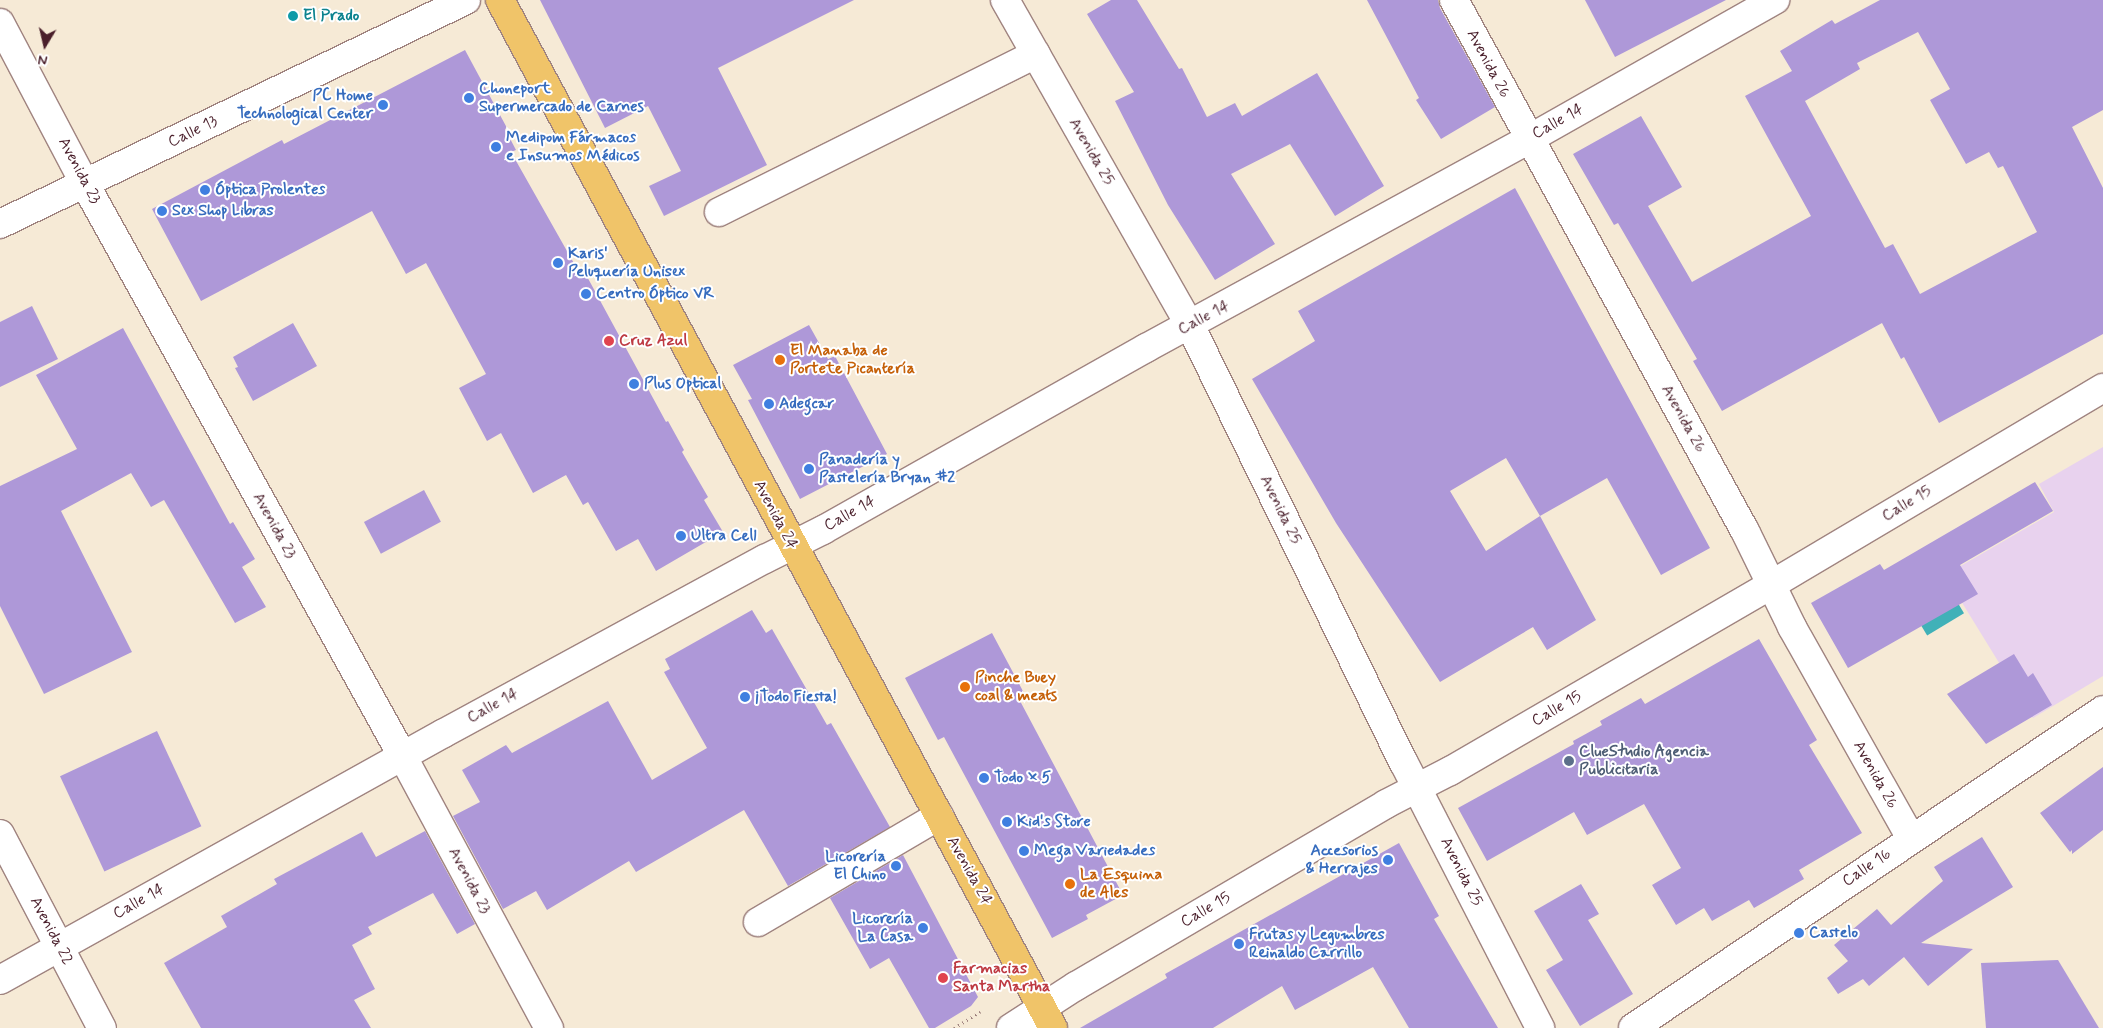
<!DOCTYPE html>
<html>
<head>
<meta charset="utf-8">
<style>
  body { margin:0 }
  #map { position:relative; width:2103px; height:1028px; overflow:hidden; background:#f6ead6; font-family:Mynerve,sans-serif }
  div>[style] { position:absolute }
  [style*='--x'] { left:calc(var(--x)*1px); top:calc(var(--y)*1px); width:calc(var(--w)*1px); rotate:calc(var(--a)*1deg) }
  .built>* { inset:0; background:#e8d2ee }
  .water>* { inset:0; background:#40b1b8; transform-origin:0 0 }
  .building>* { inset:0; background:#ae98d8; transform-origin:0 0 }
  .path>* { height:3px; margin-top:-1.5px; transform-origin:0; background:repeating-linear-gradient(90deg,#a08480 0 1px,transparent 0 5px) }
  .roads { filter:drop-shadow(1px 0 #a08480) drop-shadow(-1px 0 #a08480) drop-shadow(0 1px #a08480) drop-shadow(0 -1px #a08480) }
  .minor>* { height:28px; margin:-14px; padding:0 14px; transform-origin:14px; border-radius:14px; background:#fff }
  .major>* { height:28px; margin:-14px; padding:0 14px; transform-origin:14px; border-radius:14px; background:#f0c469 }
  .dots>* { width:14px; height:14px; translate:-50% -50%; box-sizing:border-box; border:2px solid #fff; border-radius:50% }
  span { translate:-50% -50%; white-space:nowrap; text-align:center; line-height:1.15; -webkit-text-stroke:4px #fff; paint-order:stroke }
  .culture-label { font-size:16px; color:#0d838f; font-weight:700 }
  .left { translate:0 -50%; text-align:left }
  .street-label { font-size:16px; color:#4a1f2b }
  .shop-label { font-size:16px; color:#366cbe; font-weight:700 }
  .right { translate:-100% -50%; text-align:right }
  .health-label { font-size:16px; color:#be3a42; font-weight:700 }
  .food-label { font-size:16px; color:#c56008; font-weight:700 }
  .service-label { font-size:16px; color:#4e5e75; font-weight:700 }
  .north { position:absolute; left:20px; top:20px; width:50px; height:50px; -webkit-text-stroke:4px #fff; paint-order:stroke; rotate:189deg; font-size:14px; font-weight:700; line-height:20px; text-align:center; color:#4a1f2b }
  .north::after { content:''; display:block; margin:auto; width:18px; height:22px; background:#4a1f2b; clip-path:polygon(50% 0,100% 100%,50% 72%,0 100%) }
</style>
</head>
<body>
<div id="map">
  <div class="built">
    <i style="clip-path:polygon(2103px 447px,2103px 676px,2033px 718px,1945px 575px,2054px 512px,2039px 484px)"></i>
  </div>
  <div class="water">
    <i style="left:1929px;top:555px;width:68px;height:43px;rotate:59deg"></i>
  </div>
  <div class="building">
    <i style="clip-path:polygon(540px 0,854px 0,718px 68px,767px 165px,664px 216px,649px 186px,681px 171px,648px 106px,605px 128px)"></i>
    <i style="clip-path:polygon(1111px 0,1137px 0,1179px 69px,1182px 68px,1207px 117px,1235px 103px,1242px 116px,1317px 73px,1384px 186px,1335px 216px,1290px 144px,1231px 174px,1275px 244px,1215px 280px,1168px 205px,1115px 101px,1134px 92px,1087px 14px)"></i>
    <i style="clip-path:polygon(1367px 0,1438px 0,1440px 8px,1495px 107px,1441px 139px,1416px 100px,1419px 98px)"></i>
    <i style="clip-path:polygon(1585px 0,1726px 0,1615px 57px)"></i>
    <i style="clip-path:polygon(evenodd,1880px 0,2103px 0,2103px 110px,2072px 127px,2103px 188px,2103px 334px,1939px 423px,1904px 357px,1901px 359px,1882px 323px,1722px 411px,1693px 361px,1697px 359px,1618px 223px,1614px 225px,1573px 154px,1641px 116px,1682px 187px,1648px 206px,1692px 282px,1811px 216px,1745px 96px,1792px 71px,1780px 51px,1832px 20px,1835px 24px,1880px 0,1918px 32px,1950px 89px,1930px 100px,1966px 164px,1989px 152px,1998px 168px,2003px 166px,2037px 232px,1920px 294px,1893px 244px,1885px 248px,1805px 101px,1860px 69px,1857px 63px,1918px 32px)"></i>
    <i style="clip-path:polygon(465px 50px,507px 128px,505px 129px,516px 150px,511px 152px,580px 274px,584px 271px,666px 422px,668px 421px,684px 450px,682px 452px,708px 497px,704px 500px,723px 532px,656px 571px,638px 539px,616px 551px,588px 502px,583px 505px,566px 475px,533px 493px,501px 433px,487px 441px,459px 388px,486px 374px,426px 263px,406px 274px,372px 211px,201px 301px,152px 209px,282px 140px,284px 144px)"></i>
    <i style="clip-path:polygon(evenodd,1515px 188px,1710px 548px,1661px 575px,1607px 478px,1540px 516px,1596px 620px,1547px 650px,1533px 627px,1440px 682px,1336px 523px,1252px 379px,1315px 341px,1298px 311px,1515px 188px,1506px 458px,1540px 516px,1486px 551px,1450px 491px,1506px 458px)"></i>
    <i style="clip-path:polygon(32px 306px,58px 359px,0 387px,0 322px)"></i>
    <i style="clip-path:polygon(293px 323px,317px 366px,253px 401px,235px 368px,238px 367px,233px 357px)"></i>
    <i style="clip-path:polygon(809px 325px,828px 359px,835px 356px,887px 454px,800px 499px,748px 400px,752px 399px,733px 365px)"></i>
    <i style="clip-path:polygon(123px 328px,230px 524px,233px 522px,255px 559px,242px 567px,266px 607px,235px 623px,164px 500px,151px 507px,131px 473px,61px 511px,132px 652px,44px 694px,0 606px,0 486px,77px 449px,36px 375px)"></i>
    <i style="clip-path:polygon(2035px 482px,2053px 511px,1960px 565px,1978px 594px,1848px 668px,1811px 603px,1880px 564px,1884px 570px)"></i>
    <i style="left:424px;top:490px;width:36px;height:68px;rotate:62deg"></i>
    <i style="clip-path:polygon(752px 610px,766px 633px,772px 629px,827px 725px,831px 723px,890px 827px,788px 886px,744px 810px,636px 872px,629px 861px,547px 910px,536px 891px,503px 909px,453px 816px,480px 802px,462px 770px,506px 745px,512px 753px,608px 701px,652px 780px,707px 748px,664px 672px,670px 669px,665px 659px)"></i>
    <i style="clip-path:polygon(992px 633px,1025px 695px,1019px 699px,1123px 895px,1086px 915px,1088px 919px,1052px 938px,944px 737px,938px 740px,905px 678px)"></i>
    <i style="clip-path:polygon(1759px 639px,1817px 740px,1809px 745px,1862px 833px,1799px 870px,1804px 879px,1754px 908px,1749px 900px,1712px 921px,1704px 908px,1676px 925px,1652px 885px,1681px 868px,1644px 804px,1587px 835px,1574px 812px,1487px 861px,1458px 808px,1574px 744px,1573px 741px,1602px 725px,1600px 721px,1641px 698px,1645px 704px)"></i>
    <i style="clip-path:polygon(2014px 654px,2028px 677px,2033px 673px,2052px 705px,1986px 744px,1947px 694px)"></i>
    <i style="left:157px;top:731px;width:105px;height:107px;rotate:65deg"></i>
    <i style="clip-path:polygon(2103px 767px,2103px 830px,2072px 854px,2072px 850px,2070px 852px,2040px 813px)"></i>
    <i style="clip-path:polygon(425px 831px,475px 924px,457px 934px,433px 893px,368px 927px,372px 934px,352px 945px,375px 989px,354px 1000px,371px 1028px,201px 1028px,164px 963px,227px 927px,221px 916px,277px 884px,274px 879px,362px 832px,376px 857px)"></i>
    <i style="clip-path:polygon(1982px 837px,2013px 887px,1921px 943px,1973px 949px,1928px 986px,1904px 957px,1869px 986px,1863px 979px,1838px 994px,1827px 978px,1848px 961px,1834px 945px,1877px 909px,1891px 925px,1943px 881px,1934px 867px)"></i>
    <i style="clip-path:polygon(1399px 843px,1439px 916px,1434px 919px,1498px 1028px,1409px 1028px,1373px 967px,1295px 1010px,1282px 986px,1213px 1028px,1080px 1028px,1167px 978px,1165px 974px)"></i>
    <i style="clip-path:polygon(903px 855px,978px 997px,971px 1006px,935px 1028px,929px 1028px,889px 958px,870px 969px,830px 898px)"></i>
    <i style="clip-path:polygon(1581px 884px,1599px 914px,1588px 920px,1633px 994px,1580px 1026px,1546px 970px,1563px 960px,1534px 911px)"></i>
    <i style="clip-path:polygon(2058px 960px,2099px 1028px,1986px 1028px,1981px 963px)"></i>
  </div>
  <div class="path">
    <i style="--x:954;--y:1028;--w:31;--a:-32"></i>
  </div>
  <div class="roads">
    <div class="minor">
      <i style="--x:1005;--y:0;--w:374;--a:60.4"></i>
      <i style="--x:1190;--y:325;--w:487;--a:64"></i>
      <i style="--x:1404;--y:763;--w:298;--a:62.8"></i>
      <i style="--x:1454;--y:0;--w:606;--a:61.28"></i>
      <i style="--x:1745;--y:531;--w:107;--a:63.9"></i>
      <i style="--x:1792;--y:627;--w:242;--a:60.6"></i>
      <i style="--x:0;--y:23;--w:182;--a:62.2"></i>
      <i style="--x:85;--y:184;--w:655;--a:60.97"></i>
      <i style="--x:403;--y:757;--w:308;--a:61.7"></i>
      <i style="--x:719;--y:212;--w:354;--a:-26.5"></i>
      <i style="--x:0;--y:224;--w:517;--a:-25.67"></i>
      <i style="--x:0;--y:834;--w:219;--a:62.3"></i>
      <i style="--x:758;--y:922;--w:210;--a:-30.4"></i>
      <i style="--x:0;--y:980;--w:508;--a:-29.09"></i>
      <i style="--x:444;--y:733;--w:365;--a:-28.5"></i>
      <i style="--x:765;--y:559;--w:65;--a:-26.6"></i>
      <i style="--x:823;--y:530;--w:371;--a:-29.4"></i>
      <i style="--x:1146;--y:348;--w:436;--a:-28.6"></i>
      <i style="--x:1529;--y:139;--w:283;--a:-29.5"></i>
      <i style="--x:1011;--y:1028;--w:77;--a:-32.9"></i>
      <i style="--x:1076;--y:986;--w:359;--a:-30.4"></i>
      <i style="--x:1386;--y:804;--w:72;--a:-27.3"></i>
      <i style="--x:1450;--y:771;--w:371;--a:-30.1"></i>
      <i style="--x:1771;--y:585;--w:386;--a:-30.7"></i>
      <i style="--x:1633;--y:1028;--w:567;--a:-34.08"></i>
    </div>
    <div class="major">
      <i style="--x:500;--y:0;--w:1167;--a:61.72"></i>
    </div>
  </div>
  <div class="dots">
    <i style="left:293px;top:16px;background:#0f9aa8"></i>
    <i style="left:469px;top:98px;background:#3f7fe0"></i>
    <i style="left:383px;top:105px;background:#3f7fe0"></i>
    <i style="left:496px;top:147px;background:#3f7fe0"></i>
    <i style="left:205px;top:190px;background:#3f7fe0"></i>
    <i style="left:162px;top:211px;background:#3f7fe0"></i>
    <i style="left:558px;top:263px;background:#3f7fe0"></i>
    <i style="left:586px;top:294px;background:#3f7fe0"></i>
    <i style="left:609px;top:341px;background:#e0444e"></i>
    <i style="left:780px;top:360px;background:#e8710a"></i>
    <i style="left:634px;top:384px;background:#3f7fe0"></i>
    <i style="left:769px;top:404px;background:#3f7fe0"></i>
    <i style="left:809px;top:469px;background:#3f7fe0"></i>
    <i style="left:681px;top:536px;background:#3f7fe0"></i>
    <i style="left:965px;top:687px;background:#e8710a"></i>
    <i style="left:745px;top:697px;background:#3f7fe0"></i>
    <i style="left:1569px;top:761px;background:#5c6f8a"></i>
    <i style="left:984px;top:778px;background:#3f7fe0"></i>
    <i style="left:1007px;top:822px;background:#3f7fe0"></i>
    <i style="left:1024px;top:851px;background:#3f7fe0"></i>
    <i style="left:1388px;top:860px;background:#3f7fe0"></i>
    <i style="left:896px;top:866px;background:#3f7fe0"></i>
    <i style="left:1070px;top:884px;background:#e8710a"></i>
    <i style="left:923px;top:928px;background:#3f7fe0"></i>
    <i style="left:1799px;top:933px;background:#3f7fe0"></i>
    <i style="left:1239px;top:944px;background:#3f7fe0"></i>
    <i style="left:943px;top:978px;background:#e0444e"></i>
  </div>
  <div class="culture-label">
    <span class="left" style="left:303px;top:16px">El Prado</span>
  </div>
  <div class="street-label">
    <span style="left:1488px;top:64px;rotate:62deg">Avenida 26</span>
    <span style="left:1558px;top:122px;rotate:-29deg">Calle 14</span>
    <span style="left:193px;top:132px;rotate:-26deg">Calle 13</span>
    <span style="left:1091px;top:152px;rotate:60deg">Avenida 25</span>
    <span style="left:79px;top:171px;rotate:62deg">Avenida 23</span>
    <span style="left:1204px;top:318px;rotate:-28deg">Calle 14</span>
    <span style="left:1683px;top:419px;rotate:61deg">Avenida 26</span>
    <span style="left:1907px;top:504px;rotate:-31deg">Calle 15</span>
    <span style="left:1280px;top:510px;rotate:64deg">Avenida 25</span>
    <span style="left:850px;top:514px;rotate:-29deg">Calle 14</span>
    <span style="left:775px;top:515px;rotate:62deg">Avenida 24</span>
    <span style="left:274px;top:526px;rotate:61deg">Avenida 23</span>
    <span style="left:493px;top:706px;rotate:-29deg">Calle 14</span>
    <span style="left:1557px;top:709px;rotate:-30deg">Calle 15</span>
    <span style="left:1875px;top:775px;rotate:61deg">Avenida 26</span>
    <span style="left:1867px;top:868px;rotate:-34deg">Calle 16</span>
    <span style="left:969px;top:871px;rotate:61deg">Avenida 24</span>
    <span style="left:1461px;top:872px;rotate:63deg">Avenida 25</span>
    <span style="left:469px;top:881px;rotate:62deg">Avenida 23</span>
    <span style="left:139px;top:902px;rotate:-29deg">Calle 14</span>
    <span style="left:1206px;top:910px;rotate:-30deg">Calle 15</span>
    <span style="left:51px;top:931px;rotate:62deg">Avenida 22</span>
  </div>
  <div class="shop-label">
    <span class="left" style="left:479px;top:98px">Choneport<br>Supermercado de Carnes</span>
    <span class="right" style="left:373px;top:105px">PC Home<br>Technological Center</span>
    <span class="left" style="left:506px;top:147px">Medipom Fármacos<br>e Insumos Médicos</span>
    <span class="left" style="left:215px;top:190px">Óptica Prolentes</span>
    <span class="left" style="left:172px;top:211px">Sex Shop Libras</span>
    <span class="left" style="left:568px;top:263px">Karis'<br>Peluquería Unisex</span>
    <span class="left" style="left:596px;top:294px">Centro Óptico VR</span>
    <span class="left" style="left:644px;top:384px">Plus Optical</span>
    <span class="left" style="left:779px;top:404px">Adegcar</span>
    <span class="left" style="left:819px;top:469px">Panadería y<br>Pastelería Bryan #2</span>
    <span class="left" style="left:691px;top:536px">Ultra Cell</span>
    <span class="left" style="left:755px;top:697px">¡Todo Fiesta!</span>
    <span class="left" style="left:994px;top:778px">Todo × 5</span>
    <span class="left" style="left:1017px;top:822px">Kid's Store</span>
    <span class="left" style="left:1034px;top:851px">Mega Variedades</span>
    <span class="right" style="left:1378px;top:860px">Accesorios<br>&amp; Herrajes</span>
    <span class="right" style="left:886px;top:866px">Licorería<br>El Chino</span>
    <span class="right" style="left:913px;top:928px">Licorería<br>La Casa</span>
    <span class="left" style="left:1809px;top:933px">Castelo</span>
    <span class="left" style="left:1249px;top:944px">Frutas y Legumbres<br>Reinaldo Carrillo</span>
  </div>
  <div class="health-label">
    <span class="left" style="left:619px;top:341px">Cruz Azul</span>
    <span class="left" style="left:953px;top:978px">Farmacias<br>Santa Martha</span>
  </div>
  <div class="food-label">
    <span class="left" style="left:790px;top:360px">El Manaba de<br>Portete Picantería</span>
    <span class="left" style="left:975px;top:687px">Pinche Buey<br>coal &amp; meats</span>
    <span class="left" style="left:1080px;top:884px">La Esquina<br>de Ales</span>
  </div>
  <div class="service-label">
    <span class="left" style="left:1579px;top:761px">ClueStudio Agencia<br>Publicitaria</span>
  </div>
  <div class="north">N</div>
</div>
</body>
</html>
